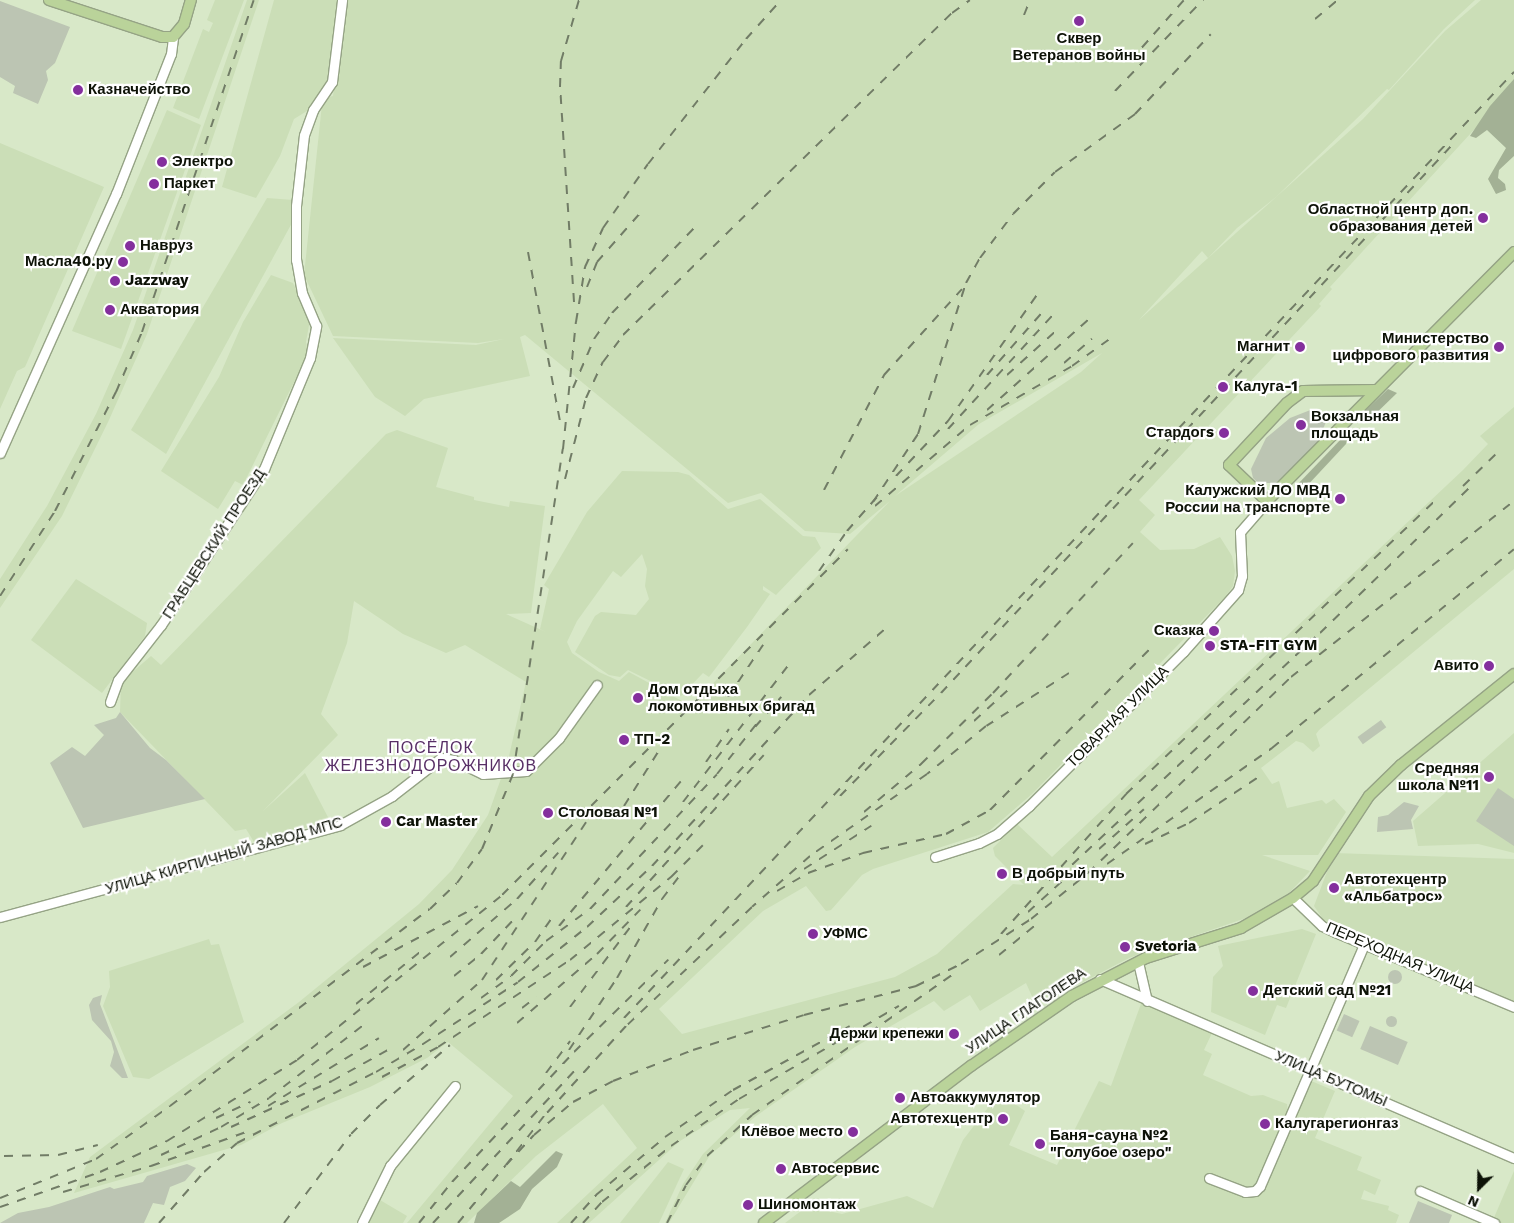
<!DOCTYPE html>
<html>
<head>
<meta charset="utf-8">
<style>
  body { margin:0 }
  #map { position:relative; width:1514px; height:1223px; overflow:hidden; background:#d8e8c8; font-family:"Work Sans",sans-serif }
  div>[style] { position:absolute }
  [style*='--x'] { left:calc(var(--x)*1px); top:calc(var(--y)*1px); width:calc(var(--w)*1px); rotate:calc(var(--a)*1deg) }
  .built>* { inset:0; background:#cbdeb7 }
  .green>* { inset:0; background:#bcc5b3; transform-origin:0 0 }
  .round { border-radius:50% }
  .forest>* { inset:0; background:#a3b195 }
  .roads { filter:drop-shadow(1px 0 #95a385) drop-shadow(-1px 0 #95a385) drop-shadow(0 1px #95a385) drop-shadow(0 -1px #95a385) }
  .minor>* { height:9px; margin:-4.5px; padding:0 4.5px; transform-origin:4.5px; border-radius:4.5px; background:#fff }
  .major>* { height:10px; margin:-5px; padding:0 5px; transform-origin:5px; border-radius:5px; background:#bad39a }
  .rail>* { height:2px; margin-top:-1px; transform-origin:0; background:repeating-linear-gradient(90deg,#717c66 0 9px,transparent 0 18px) }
  .dots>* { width:14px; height:14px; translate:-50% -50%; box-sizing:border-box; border:2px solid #fff; border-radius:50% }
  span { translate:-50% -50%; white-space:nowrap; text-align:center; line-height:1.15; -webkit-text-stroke:4.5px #fff; paint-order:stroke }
  .poi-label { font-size:15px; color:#0d1207; font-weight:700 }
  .left { translate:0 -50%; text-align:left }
  .right { translate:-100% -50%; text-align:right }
  .street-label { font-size:15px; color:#0d1207 }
  .neighbourhood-label { font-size:16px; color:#582f66; letter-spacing:1px }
  .north { position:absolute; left:1454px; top:1163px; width:50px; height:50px; -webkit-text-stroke:4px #fff; paint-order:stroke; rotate:203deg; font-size:14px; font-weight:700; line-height:20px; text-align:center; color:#0d1207 }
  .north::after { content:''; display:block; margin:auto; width:18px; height:22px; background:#0d1207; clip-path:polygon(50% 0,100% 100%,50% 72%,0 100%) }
</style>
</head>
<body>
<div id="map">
  <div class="built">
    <i style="clip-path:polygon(215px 0,244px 0,199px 119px,173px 108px,203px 29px,209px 32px,213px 23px,207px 20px)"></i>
    <i style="clip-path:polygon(247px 0,259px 0,147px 334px,109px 420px,62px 516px,0 608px,0 579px,47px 506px,96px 414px,133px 330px)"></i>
    <i style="clip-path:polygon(274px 0,338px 0,329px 81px,307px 111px,294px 119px,280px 156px,256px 198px,222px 187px)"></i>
    <i style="clip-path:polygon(evenodd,346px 0,1475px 0,1444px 29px,1389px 90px,1387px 89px,1276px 197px,1237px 228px,1208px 258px,1202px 251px,1139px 320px,1363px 119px,1445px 31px,1481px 0,1514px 0,1514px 86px,1330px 287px,1332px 289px,1319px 304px,1321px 306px,1139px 500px,1155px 515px,1140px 532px,1160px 550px,1194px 549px,1220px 537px,1232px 556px,1235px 571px,1233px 586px,1224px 598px,1032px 794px,988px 832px,873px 869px,862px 875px,831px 910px,826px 911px,806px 886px,763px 911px,659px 1009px,682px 1034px,895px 977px,937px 954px,1013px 884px,1024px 885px,995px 856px,993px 848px,1017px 824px,1052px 857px,1463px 470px,1488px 444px,1480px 436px,1514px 407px,1514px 569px,1319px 730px,1316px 734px,1320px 746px,1313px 752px,1303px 743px,1296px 741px,1261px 768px,1272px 784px,1279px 781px,1287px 808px,1322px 800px,1326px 804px,1334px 799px,1346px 812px,1318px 855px,1262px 855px,1310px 871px,1288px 894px,1252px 916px,1129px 958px,1039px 1005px,1035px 1003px,1026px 983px,980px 1011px,970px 995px,944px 1011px,934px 1001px,855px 1047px,756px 1116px,710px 1155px,669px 1223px,665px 1223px,683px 1184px,703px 1154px,750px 1108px,730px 1110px,680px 1141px,589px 1223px,557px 1223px,637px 1148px,603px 1104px,536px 1156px,467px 1223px,407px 1223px,513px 1096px,448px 1042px,427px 1058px,370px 1087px,282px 1123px,241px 1145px,74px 1193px,90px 1157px,299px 1002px,419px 904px,452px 870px,488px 815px,509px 756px,526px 682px,465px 645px,446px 653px,403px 634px,354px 601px,347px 643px,321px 714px,338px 735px,263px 811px,305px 773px,330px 821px,254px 842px,246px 829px,235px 831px,120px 712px,121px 682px,151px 656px,161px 665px,386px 434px,397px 430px,448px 448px,436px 487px,474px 497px,474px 500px,509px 507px,510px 501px,545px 506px,531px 613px,506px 614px,546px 632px,540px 629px,549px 589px,544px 585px,587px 512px,622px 471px,678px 472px,689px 475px,728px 509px,760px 499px,803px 536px,815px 537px,821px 548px,776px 595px,763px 586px,763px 590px,770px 594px,747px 627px,709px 677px,703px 673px,681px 696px,628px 670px,620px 677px,609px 675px,575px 652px,595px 616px,601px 612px,636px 615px,649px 599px,645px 586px,647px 569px,642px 554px,621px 577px,613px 571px,577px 621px,567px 642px,572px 653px,599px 672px,619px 681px,629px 672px,691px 706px,890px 501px,850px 534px,805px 531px,761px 493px,728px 503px,525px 335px,520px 337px,530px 376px,424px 399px,405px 416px,375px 397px,333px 338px,476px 345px,504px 339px,478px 343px,333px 336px,304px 275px,322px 104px,325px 98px,333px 96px,346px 0,1102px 353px,1081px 372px,895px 496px,979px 424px,1102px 353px)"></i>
    <i style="clip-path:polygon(167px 110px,201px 125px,121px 349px,72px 331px)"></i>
    <i style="clip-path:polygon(0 143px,104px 187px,25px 367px,17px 371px,0 409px)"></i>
    <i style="clip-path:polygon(267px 198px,293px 200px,293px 221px,166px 454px,131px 430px)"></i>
    <i style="clip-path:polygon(271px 275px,293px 283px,310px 320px,306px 342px,308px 354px,243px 485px,235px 481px,218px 509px,161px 471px,219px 377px,243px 322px)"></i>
    <i style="clip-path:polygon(76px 579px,147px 623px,145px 636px,102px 693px,31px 640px)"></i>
    <i style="clip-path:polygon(1514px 733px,1514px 853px,1478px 844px,1418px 846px,1413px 821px)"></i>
    <i style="clip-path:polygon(1334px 853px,1514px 859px,1514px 1005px,1329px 928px,1314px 906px)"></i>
    <i style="clip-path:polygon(1302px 929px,1316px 934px,1286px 1008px,1277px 1005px,1265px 1035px,1211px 1012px,1213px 977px,1223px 966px,1218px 946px)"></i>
    <i style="clip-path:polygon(209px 939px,211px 945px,219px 944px,244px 1022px,149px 1079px,133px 1077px,103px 1006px,110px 987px,109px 971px)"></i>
    <i style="clip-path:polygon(1142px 1001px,1212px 1033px,1204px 1050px,1212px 1054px,1203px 1075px,1251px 1096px,1263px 1095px,1287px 1104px,1289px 1126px,1309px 1080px,1335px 1091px,1315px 1138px,1362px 1157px,1357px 1170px,1381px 1180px,1375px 1195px,1364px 1190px,1361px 1199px,1389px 1206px,1388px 1210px,1399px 1215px,1396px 1223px,785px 1223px,817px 1199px,828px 1211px,842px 1214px,907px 1196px,933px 1208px,963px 1140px,990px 1105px,1002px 1095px,1025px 1111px,1009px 1145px,1057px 1165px,1099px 1081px,1111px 1086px)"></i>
    <i style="clip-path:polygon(668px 1162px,684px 1169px,659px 1223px,620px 1223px)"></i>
    <i style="clip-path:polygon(1514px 1171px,1514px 1223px,1501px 1223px,1493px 1220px)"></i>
    <i style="clip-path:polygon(380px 1200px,407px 1216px,403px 1223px,369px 1223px)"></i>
  </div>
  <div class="green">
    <i style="clip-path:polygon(0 1px,70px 27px,55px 63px,46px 71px,48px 80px,38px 104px,13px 93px,15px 86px,0 77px)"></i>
    <i style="clip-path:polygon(1313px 409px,1322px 414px,1326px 422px,1317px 443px,1276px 483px,1258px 483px,1253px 478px,1251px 469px,1266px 438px,1290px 418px)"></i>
    <i style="clip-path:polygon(120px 712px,150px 748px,166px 760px,205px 799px,83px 828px,50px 763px,72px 747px,85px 756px,104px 735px,94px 725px,116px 718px)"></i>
    <i style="left:1381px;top:720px;width:9px;height:29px;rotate:54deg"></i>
    <i style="clip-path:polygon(1498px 788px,1514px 799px,1514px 846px,1476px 821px)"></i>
    <i style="clip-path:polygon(1404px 802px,1419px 806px,1411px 820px,1413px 829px,1377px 832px,1378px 817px,1388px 815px)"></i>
    <i class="round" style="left:1388px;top:970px;width:14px;height:14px"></i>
    <i style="clip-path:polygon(102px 995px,100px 1004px,128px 1078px,122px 1078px,110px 1066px,114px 1052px,111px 1041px,92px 1020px,89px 1005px,93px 998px)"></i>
    <i style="left:1344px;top:1014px;width:17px;height:18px;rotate:24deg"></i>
    <i class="round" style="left:1385.5px;top:1015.5px;width:11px;height:11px"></i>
    <i style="left:1370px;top:1026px;width:41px;height:25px;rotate:23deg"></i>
    <i style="clip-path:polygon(187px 1164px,196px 1168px,185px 1181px,170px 1187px,164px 1205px,153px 1203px,144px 1223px,0 1223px,18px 1213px,49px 1207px,110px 1187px,114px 1189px,143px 1182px,147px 1176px)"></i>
    <i style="clip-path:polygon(1418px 1201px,1452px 1215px,1449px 1223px,1409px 1223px)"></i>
  </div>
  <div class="forest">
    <i style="clip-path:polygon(1514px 79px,1514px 156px,1499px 170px,1498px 178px,1505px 184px,1506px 190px,1496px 194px,1488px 179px,1506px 148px,1487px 130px,1476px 138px,1470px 136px,1490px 106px)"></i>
    <i style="clip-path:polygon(1388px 389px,1397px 393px,1366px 423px,1361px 418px,1363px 413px)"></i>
    <i style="clip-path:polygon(1343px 437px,1347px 439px,1346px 444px,1305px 488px,1299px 488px,1297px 485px)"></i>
    <i style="clip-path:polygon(556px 1151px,563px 1154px,557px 1167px,532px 1189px,520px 1209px,499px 1223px,474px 1223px,477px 1213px,511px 1181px,520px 1187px)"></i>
  </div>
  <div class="roads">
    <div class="minor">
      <i style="--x:0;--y:453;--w:284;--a:-65.9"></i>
      <i style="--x:116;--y:194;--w:150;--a:-68.6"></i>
      <i style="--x:171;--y:54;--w:17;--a:-83"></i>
      <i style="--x:110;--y:702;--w:23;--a:-70"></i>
      <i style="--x:118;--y:680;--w:70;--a:-52"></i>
      <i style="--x:161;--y:625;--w:187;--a:-56.6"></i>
      <i style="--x:264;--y:469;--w:120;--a:-67.5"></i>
      <i style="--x:310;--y:358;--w:33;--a:-79"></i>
      <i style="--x:316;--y:326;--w:36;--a:-113"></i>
      <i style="--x:302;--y:293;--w:34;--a:-100"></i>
      <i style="--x:296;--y:260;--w:54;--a:-90"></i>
      <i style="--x:296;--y:206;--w:71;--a:-83.6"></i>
      <i style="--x:304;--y:135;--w:27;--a:-70"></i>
      <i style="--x:313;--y:110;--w:34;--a:-56"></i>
      <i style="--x:332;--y:82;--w:83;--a:-83"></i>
      <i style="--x:935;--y:857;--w:46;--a:-17.7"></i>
      <i style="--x:979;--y:843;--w:20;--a:-27"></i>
      <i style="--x:997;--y:834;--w:43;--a:-41.2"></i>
      <i style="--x:1029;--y:806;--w:218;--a:-45"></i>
      <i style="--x:1183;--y:652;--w:83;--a:-48.4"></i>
      <i style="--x:1238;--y:590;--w:15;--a:-74"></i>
      <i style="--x:1242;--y:576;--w:44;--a:-92.6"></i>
      <i style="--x:1240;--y:532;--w:41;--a:-48.9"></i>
      <i style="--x:1293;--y:898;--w:40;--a:44"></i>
      <i style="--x:1322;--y:926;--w:14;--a:25"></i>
      <i style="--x:1335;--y:932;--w:194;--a:22.7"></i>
      <i style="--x:0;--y:917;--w:352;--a:-15.1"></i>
      <i style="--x:340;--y:825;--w:60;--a:-29.1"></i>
      <i style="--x:392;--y:796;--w:62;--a:-37.8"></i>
      <i style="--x:441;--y:758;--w:13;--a:9"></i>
      <i style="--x:454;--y:760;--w:32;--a:26"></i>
      <i style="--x:483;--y:774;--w:43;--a:-4"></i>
      <i style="--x:526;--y:771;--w:47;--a:-45"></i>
      <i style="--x:559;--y:738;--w:65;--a:-54.4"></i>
      <i style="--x:1138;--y:962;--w:40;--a:77"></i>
      <i style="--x:1100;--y:979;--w:451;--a:23.4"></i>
      <i style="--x:1209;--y:1178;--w:39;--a:21"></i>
      <i style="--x:1245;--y:1192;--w:10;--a:-6"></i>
      <i style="--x:1255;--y:1191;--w:7;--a:-45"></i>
      <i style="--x:1260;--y:1186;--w:262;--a:-66.7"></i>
      <i style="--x:1420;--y:1191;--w:81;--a:23.4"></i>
      <i style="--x:362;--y:1223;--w:64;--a:-63.8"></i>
      <i style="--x:390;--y:1166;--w:103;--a:-50.9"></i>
    </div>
    <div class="major">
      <i style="--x:49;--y:0;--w:119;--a:18.1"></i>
      <i style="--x:162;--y:37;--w:11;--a:0"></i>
      <i style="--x:173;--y:37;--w:17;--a:-50"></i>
      <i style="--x:184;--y:24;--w:25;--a:-74"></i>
      <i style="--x:1376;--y:390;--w:73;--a:179.2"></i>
      <i style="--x:1303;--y:391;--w:20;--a:143"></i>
      <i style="--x:1287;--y:403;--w:85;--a:133.1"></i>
      <i style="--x:1229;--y:465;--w:52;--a:43.5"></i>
      <i style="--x:1267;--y:501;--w:351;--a:-45.2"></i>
      <i style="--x:764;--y:1223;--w:260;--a:-37.2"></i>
      <i style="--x:971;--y:1066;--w:123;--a:-34.7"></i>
      <i style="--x:1072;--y:996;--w:83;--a:-27.2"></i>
      <i style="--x:1146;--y:958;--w:100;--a:-17.5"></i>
      <i style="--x:1241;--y:928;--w:60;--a:-30"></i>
      <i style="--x:1293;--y:898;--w:26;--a:-40"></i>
      <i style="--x:1313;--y:881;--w:102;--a:-56.6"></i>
      <i style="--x:1369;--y:796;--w:45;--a:-44.1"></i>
      <i style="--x:1401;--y:765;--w:145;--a:-38.8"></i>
    </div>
  </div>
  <div class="rail">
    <i style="--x:1024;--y:15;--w:16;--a:-68"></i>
    <i style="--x:1315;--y:19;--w:30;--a:-40"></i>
    <i style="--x:1130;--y:61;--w:81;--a:-48.5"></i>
    <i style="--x:1115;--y:91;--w:127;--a:-46"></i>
    <i style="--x:528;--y:252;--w:178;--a:79.3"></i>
    <i style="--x:587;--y:287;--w:27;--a:-68"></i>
    <i style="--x:597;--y:262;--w:68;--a:-48.6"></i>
    <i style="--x:574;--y:302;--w:215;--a:-93.7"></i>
    <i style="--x:560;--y:87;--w:26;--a:-88"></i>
    <i style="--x:561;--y:61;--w:64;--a:-73.6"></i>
    <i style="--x:1064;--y:363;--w:37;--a:-41"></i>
    <i style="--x:987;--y:375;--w:89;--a:-48.6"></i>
    <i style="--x:1007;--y:375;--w:69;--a:-42"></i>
    <i style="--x:573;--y:388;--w:53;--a:-66.8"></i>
    <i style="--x:594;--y:339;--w:32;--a:-55"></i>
    <i style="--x:612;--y:313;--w:122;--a:-46"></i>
    <i style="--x:987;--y:410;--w:137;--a:-41.7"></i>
    <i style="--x:948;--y:429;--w:155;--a:-47.4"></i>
    <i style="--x:896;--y:476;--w:76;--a:-46.6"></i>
    <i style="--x:948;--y:421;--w:154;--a:-54.8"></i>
    <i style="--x:565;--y:479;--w:84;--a:-75.5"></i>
    <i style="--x:586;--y:398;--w:40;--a:-65"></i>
    <i style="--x:603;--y:362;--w:34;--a:-53"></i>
    <i style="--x:623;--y:335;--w:460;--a:-44.4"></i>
    <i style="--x:952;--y:13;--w:22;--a:-36"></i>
    <i style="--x:1463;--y:486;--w:52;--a:-44.2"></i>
    <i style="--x:824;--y:490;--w:130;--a:-62.4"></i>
    <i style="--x:884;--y:375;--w:116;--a:-47.8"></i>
    <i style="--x:873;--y:502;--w:82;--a:-56.5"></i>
    <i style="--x:918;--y:434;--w:158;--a:-72.4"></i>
    <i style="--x:966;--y:283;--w:29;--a:-61"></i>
    <i style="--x:980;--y:258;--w:55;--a:-53.1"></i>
    <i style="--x:1013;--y:214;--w:59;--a:-45"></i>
    <i style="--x:1055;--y:172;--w:99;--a:-35.9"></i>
    <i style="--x:1135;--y:114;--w:110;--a:-46.5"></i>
    <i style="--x:875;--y:506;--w:125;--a:-40.5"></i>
    <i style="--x:970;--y:425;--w:118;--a:-30"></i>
    <i style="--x:1072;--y:366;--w:48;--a:-35.7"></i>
    <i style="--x:819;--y:571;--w:49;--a:-55"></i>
    <i style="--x:847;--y:531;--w:45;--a:-48.6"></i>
    <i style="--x:0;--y:596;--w:101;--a:-57.1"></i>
    <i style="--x:55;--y:511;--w:134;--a:-62.9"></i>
    <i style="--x:116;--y:392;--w:65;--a:-66.6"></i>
    <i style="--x:142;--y:332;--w:350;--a:-71.4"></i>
    <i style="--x:1069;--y:673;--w:98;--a:147.4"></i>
    <i style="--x:986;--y:726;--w:76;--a:140.9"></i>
    <i style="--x:927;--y:774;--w:143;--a:145"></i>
    <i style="--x:810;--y:856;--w:77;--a:138.7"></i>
    <i style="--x:752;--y:907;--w:173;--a:136.6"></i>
    <i style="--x:626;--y:1026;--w:122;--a:132.3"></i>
    <i style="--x:544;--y:1116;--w:62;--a:127.8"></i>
    <i style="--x:506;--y:1165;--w:41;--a:-47"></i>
    <i style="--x:534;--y:1135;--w:51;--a:-40.2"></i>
    <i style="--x:573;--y:1102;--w:45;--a:-27.7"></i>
    <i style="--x:613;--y:1081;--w:86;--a:-21.2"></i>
    <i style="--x:693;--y:1050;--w:116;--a:-17.5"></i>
    <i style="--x:804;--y:1015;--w:116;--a:-14.5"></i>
    <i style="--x:916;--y:986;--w:50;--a:-26.1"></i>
    <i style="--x:961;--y:964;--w:83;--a:-32.7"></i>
    <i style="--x:1031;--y:919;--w:73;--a:-38.9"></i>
    <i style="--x:1088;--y:873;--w:282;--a:-44"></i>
    <i style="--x:1291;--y:677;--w:284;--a:-38.3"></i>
    <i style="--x:728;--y:697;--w:63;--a:-56.1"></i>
    <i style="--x:974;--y:721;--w:49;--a:-42.5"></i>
    <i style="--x:755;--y:727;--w:40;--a:-49"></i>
    <i style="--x:706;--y:762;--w:40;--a:-55.1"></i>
    <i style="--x:840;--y:796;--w:144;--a:-45.6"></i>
    <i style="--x:941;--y:693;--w:751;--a:-47"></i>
    <i style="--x:683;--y:802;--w:175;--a:-52.4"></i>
    <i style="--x:624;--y:806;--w:77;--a:-57.8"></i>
    <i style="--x:864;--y:812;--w:75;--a:-40.1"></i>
    <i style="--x:921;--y:764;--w:101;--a:-44.6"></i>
    <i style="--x:993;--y:693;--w:205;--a:-47"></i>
    <i style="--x:1145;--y:844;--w:49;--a:-25.5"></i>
    <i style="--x:1189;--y:823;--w:89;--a:-33.5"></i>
    <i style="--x:1099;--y:849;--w:60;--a:-41.6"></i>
    <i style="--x:1107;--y:864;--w:202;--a:-35.1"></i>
    <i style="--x:1272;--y:748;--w:313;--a:-39.4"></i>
    <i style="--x:804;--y:869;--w:80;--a:-32.7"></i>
    <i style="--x:1059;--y:877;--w:357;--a:-43.1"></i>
    <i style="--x:1320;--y:633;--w:214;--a:-44.2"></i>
    <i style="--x:777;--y:891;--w:36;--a:-30"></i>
    <i style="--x:808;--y:873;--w:59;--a:-20"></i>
    <i style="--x:863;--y:853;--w:85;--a:-12.9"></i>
    <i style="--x:946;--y:834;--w:50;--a:-28.6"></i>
    <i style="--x:990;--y:810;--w:230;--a:-45.2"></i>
    <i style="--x:626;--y:907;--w:205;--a:-47.8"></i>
    <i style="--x:1028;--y:912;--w:55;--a:-42.1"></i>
    <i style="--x:559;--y:926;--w:189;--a:-49.9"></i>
    <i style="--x:1001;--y:934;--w:188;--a:-48.2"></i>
    <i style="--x:1126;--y:794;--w:431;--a:-43.5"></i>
    <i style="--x:999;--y:955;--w:52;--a:-39.5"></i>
    <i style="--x:450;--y:957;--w:89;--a:-40.9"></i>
    <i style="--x:517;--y:899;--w:62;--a:-48.3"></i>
    <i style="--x:363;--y:967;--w:130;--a:-27.9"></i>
    <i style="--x:454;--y:976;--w:35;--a:-39"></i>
    <i style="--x:481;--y:954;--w:52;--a:-46.5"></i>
    <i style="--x:496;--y:980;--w:54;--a:-44.3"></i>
    <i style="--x:535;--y:942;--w:28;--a:-55"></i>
    <i style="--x:481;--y:998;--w:37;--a:-36"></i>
    <i style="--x:511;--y:976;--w:49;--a:-45"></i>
    <i style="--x:546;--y:941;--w:54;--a:-36"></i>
    <i style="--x:590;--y:909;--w:185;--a:-46.7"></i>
    <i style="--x:717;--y:774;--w:66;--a:-51.7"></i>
    <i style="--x:356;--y:1004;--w:82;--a:-39.1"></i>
    <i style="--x:570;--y:1007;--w:101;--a:-53"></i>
    <i style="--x:522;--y:1008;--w:18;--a:-38"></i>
    <i style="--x:624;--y:1018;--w:1299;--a:-46.75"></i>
    <i style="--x:517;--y:1023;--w:106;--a:-40.8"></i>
    <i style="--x:597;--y:954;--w:62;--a:-45.7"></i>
    <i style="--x:403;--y:1050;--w:106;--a:-41.5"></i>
    <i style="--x:482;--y:980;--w:194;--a:-56.6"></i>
    <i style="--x:569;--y:1050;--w:87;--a:-56.3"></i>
    <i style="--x:617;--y:978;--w:91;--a:-60.3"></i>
    <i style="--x:662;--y:899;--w:30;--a:-53"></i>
    <i style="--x:546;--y:1073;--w:40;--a:-53"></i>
    <i style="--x:382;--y:1077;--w:64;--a:-28.2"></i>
    <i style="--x:438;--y:1047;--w:158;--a:-33.4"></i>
    <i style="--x:570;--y:960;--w:131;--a:-39.4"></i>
    <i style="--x:671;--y:877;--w:45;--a:-45"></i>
    <i style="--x:268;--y:1106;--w:130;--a:-31.5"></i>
    <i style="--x:216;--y:1118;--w:38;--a:-25"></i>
    <i style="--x:231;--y:1127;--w:111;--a:-24.5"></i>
    <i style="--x:332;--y:1081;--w:64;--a:-29"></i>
    <i style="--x:161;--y:1155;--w:66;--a:-25"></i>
    <i style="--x:221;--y:1127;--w:56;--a:-31.1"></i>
    <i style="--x:269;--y:1098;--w:123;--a:-37.7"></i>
    <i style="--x:4;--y:1156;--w:54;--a:-1.1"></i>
    <i style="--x:58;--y:1155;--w:41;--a:-14"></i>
    <i style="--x:63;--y:1192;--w:92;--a:-16.5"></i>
    <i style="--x:151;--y:1166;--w:101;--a:-19.7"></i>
    <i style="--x:0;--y:1198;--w:104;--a:-22.1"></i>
    <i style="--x:96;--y:1159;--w:91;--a:-35.6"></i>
    <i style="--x:170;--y:1106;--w:326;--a:-37.2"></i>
    <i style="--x:430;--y:909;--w:37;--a:-44"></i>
    <i style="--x:457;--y:883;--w:42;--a:-53.7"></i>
    <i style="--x:482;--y:849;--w:81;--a:-67.5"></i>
    <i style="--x:513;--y:774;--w:329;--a:-81.3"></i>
    <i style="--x:563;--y:449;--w:128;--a:-84.2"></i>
    <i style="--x:576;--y:322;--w:56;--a:-80.7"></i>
    <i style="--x:585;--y:267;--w:43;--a:-65.2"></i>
    <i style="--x:603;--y:228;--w:78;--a:-54.9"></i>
    <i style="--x:648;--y:164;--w:159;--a:-51.9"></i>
    <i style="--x:746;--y:39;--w:52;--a:-48.1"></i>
    <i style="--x:0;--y:1207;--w:106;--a:-19.3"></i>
    <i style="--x:100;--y:1172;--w:74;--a:-24.8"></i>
    <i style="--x:167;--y:1141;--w:153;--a:-31.9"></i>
    <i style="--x:297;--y:1060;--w:263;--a:-38.8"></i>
    <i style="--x:502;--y:895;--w:489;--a:-45"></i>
    <i style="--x:159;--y:1223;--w:68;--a:-48.6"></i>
    <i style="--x:204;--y:1172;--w:44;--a:-41.3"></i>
    <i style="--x:237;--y:1143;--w:156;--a:-27.1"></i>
    <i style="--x:376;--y:1072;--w:55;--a:-30.8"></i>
    <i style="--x:423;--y:1044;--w:113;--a:-33.1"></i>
    <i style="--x:518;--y:982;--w:88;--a:-38.6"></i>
    <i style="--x:587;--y:927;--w:89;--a:-43.2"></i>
    <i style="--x:652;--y:866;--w:232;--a:-47.4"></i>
    <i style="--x:809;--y:695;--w:101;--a:-41"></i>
    <i style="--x:284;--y:1223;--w:111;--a:-53"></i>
    <i style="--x:351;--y:1134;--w:41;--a:-45"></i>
    <i style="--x:380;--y:1105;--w:92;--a:-40.6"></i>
    <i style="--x:419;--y:1223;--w:53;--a:-51.2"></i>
    <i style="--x:452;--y:1182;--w:178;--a:-46.8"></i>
    <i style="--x:574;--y:1052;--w:132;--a:-44.4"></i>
    <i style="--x:433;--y:1223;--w:214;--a:-47.1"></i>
    <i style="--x:458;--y:1223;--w:75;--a:-50.4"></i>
    <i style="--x:571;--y:1223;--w:38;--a:-48"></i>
    <i style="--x:596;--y:1195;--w:90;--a:-40"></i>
    <i style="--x:665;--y:1137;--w:83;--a:-34.7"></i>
    <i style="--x:733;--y:1090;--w:133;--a:-28.7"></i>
    <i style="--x:583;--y:1223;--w:28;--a:-48"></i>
    <i style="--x:602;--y:1202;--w:89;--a:-39.1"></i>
    <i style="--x:671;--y:1146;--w:83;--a:-34.7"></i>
    <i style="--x:739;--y:1099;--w:185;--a:-30.2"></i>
    <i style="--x:667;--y:1223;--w:42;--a:-63.4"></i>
    <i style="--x:686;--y:1185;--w:36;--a:-54"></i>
    <i style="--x:707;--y:1156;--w:61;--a:-42.3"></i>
    <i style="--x:752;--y:1115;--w:246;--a:-35"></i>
  </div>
  <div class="dots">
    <i style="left:1079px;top:21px;background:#842f9d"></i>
    <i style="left:78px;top:90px;background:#842f9d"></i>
    <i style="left:162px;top:162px;background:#842f9d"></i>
    <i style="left:154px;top:184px;background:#842f9d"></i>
    <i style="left:1483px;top:218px;background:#842f9d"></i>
    <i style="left:130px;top:246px;background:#842f9d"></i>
    <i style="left:123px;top:262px;background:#842f9d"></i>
    <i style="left:115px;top:281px;background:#842f9d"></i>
    <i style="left:110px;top:310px;background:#842f9d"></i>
    <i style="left:1300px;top:347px;background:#842f9d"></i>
    <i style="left:1499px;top:347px;background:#842f9d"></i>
    <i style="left:1223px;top:387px;background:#842f9d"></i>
    <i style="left:1301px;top:425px;background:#842f9d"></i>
    <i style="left:1224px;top:433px;background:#842f9d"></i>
    <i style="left:1340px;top:499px;background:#842f9d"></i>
    <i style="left:1214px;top:631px;background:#842f9d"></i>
    <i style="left:1210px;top:646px;background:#842f9d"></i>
    <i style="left:1489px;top:666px;background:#842f9d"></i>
    <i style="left:638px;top:698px;background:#842f9d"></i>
    <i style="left:624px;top:740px;background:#842f9d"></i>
    <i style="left:1489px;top:777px;background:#842f9d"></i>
    <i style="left:548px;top:813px;background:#842f9d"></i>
    <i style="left:386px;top:822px;background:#842f9d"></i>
    <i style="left:1002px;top:874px;background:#842f9d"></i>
    <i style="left:1334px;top:888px;background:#842f9d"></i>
    <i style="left:813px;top:934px;background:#842f9d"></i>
    <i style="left:1125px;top:947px;background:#842f9d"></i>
    <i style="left:1253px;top:991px;background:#842f9d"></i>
    <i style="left:954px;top:1034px;background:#842f9d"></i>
    <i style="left:900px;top:1098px;background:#842f9d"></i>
    <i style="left:1003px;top:1119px;background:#842f9d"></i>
    <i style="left:1265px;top:1124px;background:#842f9d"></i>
    <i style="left:853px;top:1132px;background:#842f9d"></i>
    <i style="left:1040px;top:1144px;background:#842f9d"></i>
    <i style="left:781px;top:1169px;background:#842f9d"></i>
    <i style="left:748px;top:1205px;background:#842f9d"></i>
  </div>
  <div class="poi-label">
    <span style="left:1079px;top:47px">Сквер<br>Ветеранов войны</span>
    <span class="left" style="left:88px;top:90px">Казначейство</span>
    <span class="left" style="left:172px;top:162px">Электро</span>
    <span class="left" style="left:164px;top:184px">Паркет</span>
    <span class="right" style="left:1473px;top:218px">Областной центр доп.<br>образования детей</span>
    <span class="left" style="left:140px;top:246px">Навруз</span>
    <span class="right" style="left:113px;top:262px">Масла40.ру</span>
    <span class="left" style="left:125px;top:281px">Jazzway</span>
    <span class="left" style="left:120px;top:310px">Акватория</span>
    <span class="right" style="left:1489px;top:347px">Министерство<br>цифрового развития</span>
    <span class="right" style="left:1290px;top:347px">Магнит</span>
    <span class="left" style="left:1234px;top:387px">Калуга-1</span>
    <span class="left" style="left:1311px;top:425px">Вокзальная<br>площадь</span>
    <span class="right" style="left:1214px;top:433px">Стардогs</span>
    <span class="right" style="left:1330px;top:499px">Калужский ЛО МВД<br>России на транспорте</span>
    <span class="right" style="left:1204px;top:631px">Сказка</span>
    <span class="left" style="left:1220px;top:646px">STA-FIT GYM</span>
    <span class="right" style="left:1479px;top:666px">Авито</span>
    <span class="left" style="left:648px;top:698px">Дом отдыха<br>локомотивных бригад</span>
    <span class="left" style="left:634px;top:740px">ТП-2</span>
    <span class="right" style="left:1479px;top:777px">Средняя<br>школа №11</span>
    <span class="left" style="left:558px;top:813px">Столовая №1</span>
    <span class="left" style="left:396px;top:822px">Car Master</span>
    <span class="left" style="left:1012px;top:874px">В добрый путь</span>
    <span class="left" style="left:1344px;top:888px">Автотехцентр<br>«Альбатрос»</span>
    <span class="left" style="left:823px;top:934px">УФМС</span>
    <span class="left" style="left:1135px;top:947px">Svetoria</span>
    <span class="left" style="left:1263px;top:991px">Детский сад №21</span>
    <span class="right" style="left:944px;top:1034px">Держи крепежи</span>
    <span class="left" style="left:910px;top:1098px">Автоаккумулятор</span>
    <span class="right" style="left:993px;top:1119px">Автотехцентр</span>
    <span class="left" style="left:1275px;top:1124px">Калугарегионгаз</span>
    <span class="right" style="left:843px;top:1132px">Клёвое место</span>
    <span class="left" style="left:1050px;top:1144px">Баня-сауна №2<br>"Голубое озеро"</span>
    <span class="left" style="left:791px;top:1169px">Автосервис</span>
    <span class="left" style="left:758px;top:1205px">Шиномонтаж</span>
  </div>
  <div class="street-label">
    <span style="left:214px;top:544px;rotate:-57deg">ГРАБЦЕВСКИЙ ПРОЕЗД</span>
    <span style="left:1118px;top:717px;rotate:-45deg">ТОВАРНАЯ УЛИЦА</span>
    <span style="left:224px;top:856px;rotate:-16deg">УЛИЦА КИРПИЧНЫЙ ЗАВОД МПС</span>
    <span style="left:1400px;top:958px;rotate:23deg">ПЕРЕХОДНАЯ УЛИЦА</span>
    <span style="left:1026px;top:1011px;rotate:-34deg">УЛИЦА ГЛАГОЛЕВА</span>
    <span style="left:1331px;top:1079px;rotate:23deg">УЛИЦА БУТОМЫ</span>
  </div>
  <div class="neighbourhood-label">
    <span style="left:431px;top:757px">ПОСЁЛОК<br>ЖЕЛЕЗНОДОРОЖНИКОВ</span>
  </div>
  <div class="north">N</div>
</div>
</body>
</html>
